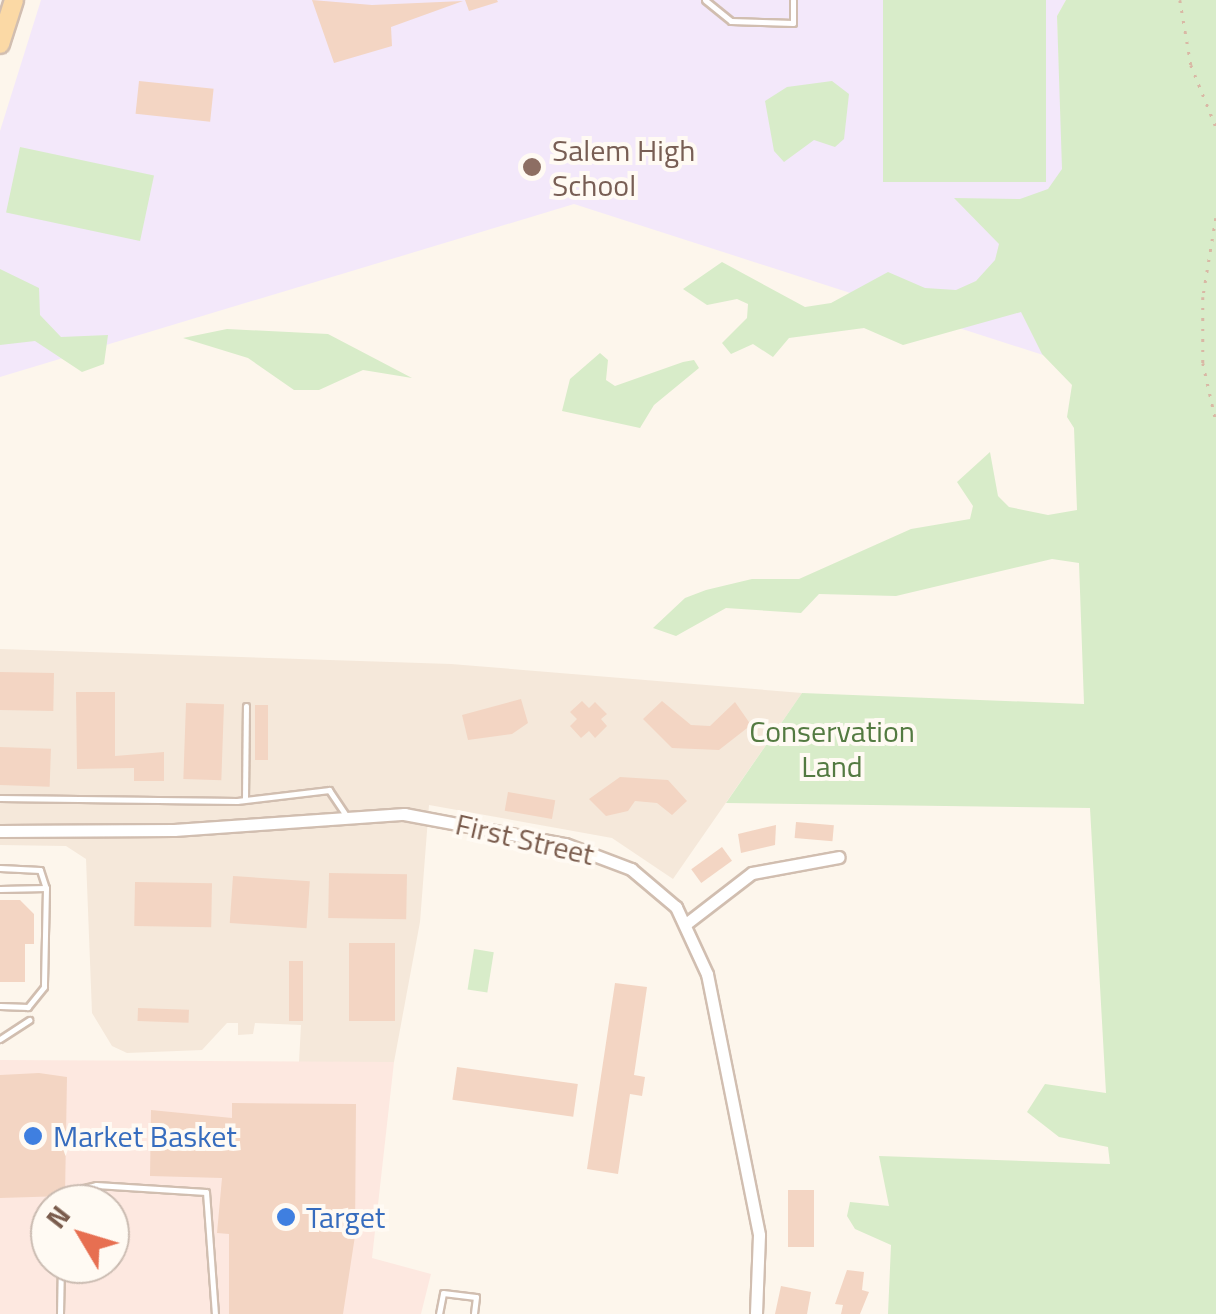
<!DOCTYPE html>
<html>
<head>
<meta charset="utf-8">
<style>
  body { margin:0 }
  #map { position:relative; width:1216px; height:1314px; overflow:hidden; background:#fdf6ec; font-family:"Titillium Web",sans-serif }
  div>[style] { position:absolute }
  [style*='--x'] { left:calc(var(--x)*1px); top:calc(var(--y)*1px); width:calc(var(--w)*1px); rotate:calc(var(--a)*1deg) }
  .residential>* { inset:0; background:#f5e8da }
  .commercial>* { inset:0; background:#fde8e0 }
  .education>* { inset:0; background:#f3e8fa }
  .green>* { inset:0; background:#d8ecc9; transform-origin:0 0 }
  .building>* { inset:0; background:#f3d5c3; transform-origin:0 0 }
  .path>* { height:2.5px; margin-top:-1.25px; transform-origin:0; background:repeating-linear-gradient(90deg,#d9b8a5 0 2.5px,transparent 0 10.5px) }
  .roads { filter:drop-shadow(2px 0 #d1beb0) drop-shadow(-2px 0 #d1beb0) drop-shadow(0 2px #d1beb0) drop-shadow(0 -2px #d1beb0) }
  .service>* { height:5px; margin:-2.5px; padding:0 2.5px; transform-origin:2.5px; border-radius:2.5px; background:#fff }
  .minor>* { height:11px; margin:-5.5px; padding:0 5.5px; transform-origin:5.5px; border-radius:5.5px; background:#fff }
  .primary>* { height:18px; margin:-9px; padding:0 9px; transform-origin:9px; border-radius:9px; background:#fbd9a5 }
  .dots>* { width:28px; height:28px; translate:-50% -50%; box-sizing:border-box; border:5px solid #fffaf3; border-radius:50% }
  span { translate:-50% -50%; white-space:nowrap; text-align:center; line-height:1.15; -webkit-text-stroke:8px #fffaf3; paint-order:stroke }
  .education-label { font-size:30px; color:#785e54 }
  .left { translate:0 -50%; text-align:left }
  .park-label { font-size:30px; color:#537a41 }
  .street-label { font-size:30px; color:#7a5c4d }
  .shop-label { font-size:30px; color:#366cbe }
  .north { position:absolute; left:30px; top:1184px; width:100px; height:100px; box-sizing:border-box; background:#fffaf3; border:2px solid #cabbb1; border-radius:50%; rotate:308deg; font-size:28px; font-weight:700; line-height:40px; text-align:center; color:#7a5c4d }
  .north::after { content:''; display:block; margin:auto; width:35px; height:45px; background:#e76f51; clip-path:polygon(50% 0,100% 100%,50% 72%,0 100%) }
</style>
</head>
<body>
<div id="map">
  <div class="residential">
    <i style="clip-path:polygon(0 649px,451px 664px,802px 693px,673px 879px,612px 838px,429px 805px,420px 922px,394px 1062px,299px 1062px,301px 1025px,255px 1023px,253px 1034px,238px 1035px,238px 1023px,227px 1023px,202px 1050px,127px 1053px,112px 1046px,92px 1013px,86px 859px,66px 846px,0 845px)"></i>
  </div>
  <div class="commercial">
    <i style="clip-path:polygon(evenodd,0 1060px,394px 1062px,372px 1258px,431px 1274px,421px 1314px,0 1314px,0 1060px,50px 1204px,110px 1204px,110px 1264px,50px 1264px,50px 1204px)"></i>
  </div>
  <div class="education">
    <i style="clip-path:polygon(41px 0,1066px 0,1057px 16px,1071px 364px,574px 204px,0 377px,0 131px)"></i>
  </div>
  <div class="green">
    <i style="left:883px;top:0;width:163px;height:182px"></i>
    <i style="clip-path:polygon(1066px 0,1216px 0,1216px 1314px,888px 1314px,891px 1245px,855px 1229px,847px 1216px,850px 1202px,889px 1206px,879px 1156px,1110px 1164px,1108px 1147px,1059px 1137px,1027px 1112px,1045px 1084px,1106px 1093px,1090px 808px,726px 803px,802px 693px,1084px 704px,1079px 563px,1052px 559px,896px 596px,819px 594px,801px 613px,726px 608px,676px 636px,653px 628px,685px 598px,706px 590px,752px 579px,799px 579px,911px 529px,970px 519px,973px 506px,957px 482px,990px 452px,998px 496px,1009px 507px,1048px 515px,1077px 510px,1074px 428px,1067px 417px,1072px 385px,1042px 354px,1021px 312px,903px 345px,864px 328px,789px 338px,773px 357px,753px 344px,731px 354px,722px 343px,747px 318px,748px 304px,737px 299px,707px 305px,683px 289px,722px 262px,805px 307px,831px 303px,888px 272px,925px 288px,956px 290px,976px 281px,995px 260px,999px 244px,954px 198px,1020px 199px,1048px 189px,1062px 169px,1057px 16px)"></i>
    <i style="clip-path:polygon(832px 81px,849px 94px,844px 139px,835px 147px,814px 140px,784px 162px,774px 151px,765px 101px,787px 87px)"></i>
    <i style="left:20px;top:147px;width:137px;height:67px;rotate:12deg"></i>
    <i style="clip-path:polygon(0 269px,39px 288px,40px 315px,61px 337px,108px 335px,104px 364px,82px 372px,35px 341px,0 345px)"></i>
    <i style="clip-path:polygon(227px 329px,328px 334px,412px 378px,363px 370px,319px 390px,294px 390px,248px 358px,183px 338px)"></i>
    <i style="clip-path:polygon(600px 353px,608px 360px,606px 380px,615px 386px,683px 362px,694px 360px,699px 368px,654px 405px,640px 428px,562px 411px,570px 379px)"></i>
    <i style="left:474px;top:949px;width:20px;height:41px;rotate:9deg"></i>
  </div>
  <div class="building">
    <i style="clip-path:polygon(312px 0,372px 5px,463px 1px,391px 27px,392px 46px,334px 63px)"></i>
    <i style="clip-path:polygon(465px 0,497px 0,498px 2px,469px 11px)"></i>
    <i style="left:139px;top:81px;width:75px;height:33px;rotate:6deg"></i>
    <i style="left:0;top:672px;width:54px;height:38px;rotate:1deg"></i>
    <i style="clip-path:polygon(76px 692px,115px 692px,115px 756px,164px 752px,164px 781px,134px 781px,134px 768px,77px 769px)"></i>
    <i style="clip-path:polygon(521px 699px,528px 723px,512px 734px,468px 740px,462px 715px)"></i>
    <i style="clip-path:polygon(582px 701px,589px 708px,595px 702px,607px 714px,601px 719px,607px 726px,595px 738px,589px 731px,581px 738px,570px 726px,577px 719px,570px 712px)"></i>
    <i style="clip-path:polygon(662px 701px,691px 725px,710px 726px,735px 702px,751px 725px,719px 750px,672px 748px,643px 719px)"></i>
    <i style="left:186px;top:703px;width:38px;height:76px;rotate:2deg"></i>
    <i style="left:255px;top:705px;width:13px;height:55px"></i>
    <i style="left:0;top:747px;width:51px;height:38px;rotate:2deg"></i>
    <i style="clip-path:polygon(620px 777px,668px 780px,687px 801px,672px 815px,657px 803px,635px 801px,628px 811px,606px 816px,589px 799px)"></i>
    <i style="left:508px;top:792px;width:48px;height:19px;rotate:10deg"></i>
    <i style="left:796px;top:822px;width:38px;height:16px;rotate:5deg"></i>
    <i style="clip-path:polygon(776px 825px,775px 845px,741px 853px,738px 834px)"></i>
    <i style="left:722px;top:847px;width:17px;height:38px;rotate:54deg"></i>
    <i style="left:329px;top:873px;width:78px;height:45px;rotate:1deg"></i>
    <i style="left:233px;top:876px;width:77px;height:47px;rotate:4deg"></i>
    <i style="left:135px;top:882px;width:77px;height:44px;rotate:1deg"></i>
    <i style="clip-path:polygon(0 900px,20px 900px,34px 914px,34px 944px,25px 944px,25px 982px,0 982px)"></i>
    <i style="left:349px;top:943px;width:46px;height:78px"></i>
    <i style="left:289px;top:961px;width:14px;height:60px"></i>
    <i style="clip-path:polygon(615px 983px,647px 987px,634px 1075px,645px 1077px,642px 1096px,630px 1094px,618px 1174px,587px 1169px)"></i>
    <i style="left:138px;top:1008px;width:51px;height:13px;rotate:2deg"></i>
    <i style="left:457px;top:1067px;width:122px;height:33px;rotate:8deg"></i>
    <i style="clip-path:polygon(39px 1073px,67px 1077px,65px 1196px,0 1198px,0 1075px)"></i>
    <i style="clip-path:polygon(232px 1103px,356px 1104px,355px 1236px,343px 1314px,229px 1314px,229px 1234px,217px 1233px,222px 1178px,150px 1176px,151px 1110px,232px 1118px)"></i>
    <i style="left:788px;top:1190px;width:26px;height:57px"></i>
    <i style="clip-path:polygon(847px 1270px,864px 1272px,862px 1290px,869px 1292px,860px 1314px,841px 1314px,843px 1305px,835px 1304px)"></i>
    <i style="clip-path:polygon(781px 1286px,811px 1292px,807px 1314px,775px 1314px)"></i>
  </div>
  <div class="path">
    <i style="--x:1180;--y:0;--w:66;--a:80.4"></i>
    <i style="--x:1191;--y:65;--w:67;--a:68"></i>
    <i style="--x:1216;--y:218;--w:80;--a:99.3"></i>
    <i style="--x:1203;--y:297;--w:66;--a:90"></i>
    <i style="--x:1203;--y:363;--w:59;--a:77.4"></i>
  </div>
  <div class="roads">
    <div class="service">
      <i style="--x:705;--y:0;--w:33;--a:39"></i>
      <i style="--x:731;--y:21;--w:62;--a:1.8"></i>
      <i style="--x:793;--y:23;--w:23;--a:-90"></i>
      <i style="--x:0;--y:798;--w:237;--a:0.7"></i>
      <i style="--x:237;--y:801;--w:93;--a:-6.8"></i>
      <i style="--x:329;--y:790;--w:29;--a:56"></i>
      <i style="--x:245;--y:799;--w:93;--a:-89.4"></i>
      <i style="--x:0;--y:868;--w:40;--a:2.9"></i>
      <i style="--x:40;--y:870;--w:19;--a:72"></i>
      <i style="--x:46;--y:888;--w:99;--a:91.2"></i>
      <i style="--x:44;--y:987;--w:26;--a:129"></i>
      <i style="--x:28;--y:1007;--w:28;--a:-178"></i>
      <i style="--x:0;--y:889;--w:46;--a:-1.2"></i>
      <i style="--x:0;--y:1039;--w:35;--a:-33"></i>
      <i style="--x:75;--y:1204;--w:18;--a:-61"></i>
      <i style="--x:84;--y:1188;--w:12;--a:-14"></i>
      <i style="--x:96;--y:1185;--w:110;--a:3.6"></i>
      <i style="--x:206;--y:1192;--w:122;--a:85.8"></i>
      <i style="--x:60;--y:1314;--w:50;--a:-88.9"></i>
      <i style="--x:439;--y:1314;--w:21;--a:-79"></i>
      <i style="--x:443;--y:1293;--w:33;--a:7"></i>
      <i style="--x:476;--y:1297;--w:17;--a:97"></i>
    </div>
    <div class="minor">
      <i style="--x:0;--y:831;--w:174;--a:-0.3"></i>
      <i style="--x:174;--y:830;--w:231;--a:-4"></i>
      <i style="--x:404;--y:814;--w:164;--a:10.6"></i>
      <i style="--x:565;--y:844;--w:71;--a:20.7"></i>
      <i style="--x:631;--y:869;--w:59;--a:40.2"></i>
      <i style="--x:676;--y:907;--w:74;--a:65.2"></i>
      <i style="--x:707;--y:974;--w:266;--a:78.7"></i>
      <i style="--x:759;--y:1235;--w:79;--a:92.2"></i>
      <i style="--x:687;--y:923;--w:82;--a:-37.6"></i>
      <i style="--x:752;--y:873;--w:88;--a:-10.4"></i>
    </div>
    <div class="primary">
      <i style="--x:0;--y:44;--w:46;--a:-72.3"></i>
    </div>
  </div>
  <div class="dots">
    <i style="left:532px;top:167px;background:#8d6e63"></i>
    <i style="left:33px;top:1136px;background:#3f7fe0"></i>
    <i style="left:286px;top:1217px;background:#3f7fe0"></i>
  </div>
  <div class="education-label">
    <span class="left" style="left:552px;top:167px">Salem High<br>School</span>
  </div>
  <div class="park-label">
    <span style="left:832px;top:748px">Conservation<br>Land</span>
  </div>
  <div class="street-label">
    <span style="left:525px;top:839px;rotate:13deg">First Street</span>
  </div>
  <div class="shop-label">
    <span class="left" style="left:53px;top:1136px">Market Basket</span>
    <span class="left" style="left:306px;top:1217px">Target</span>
  </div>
  <div class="north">N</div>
</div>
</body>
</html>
